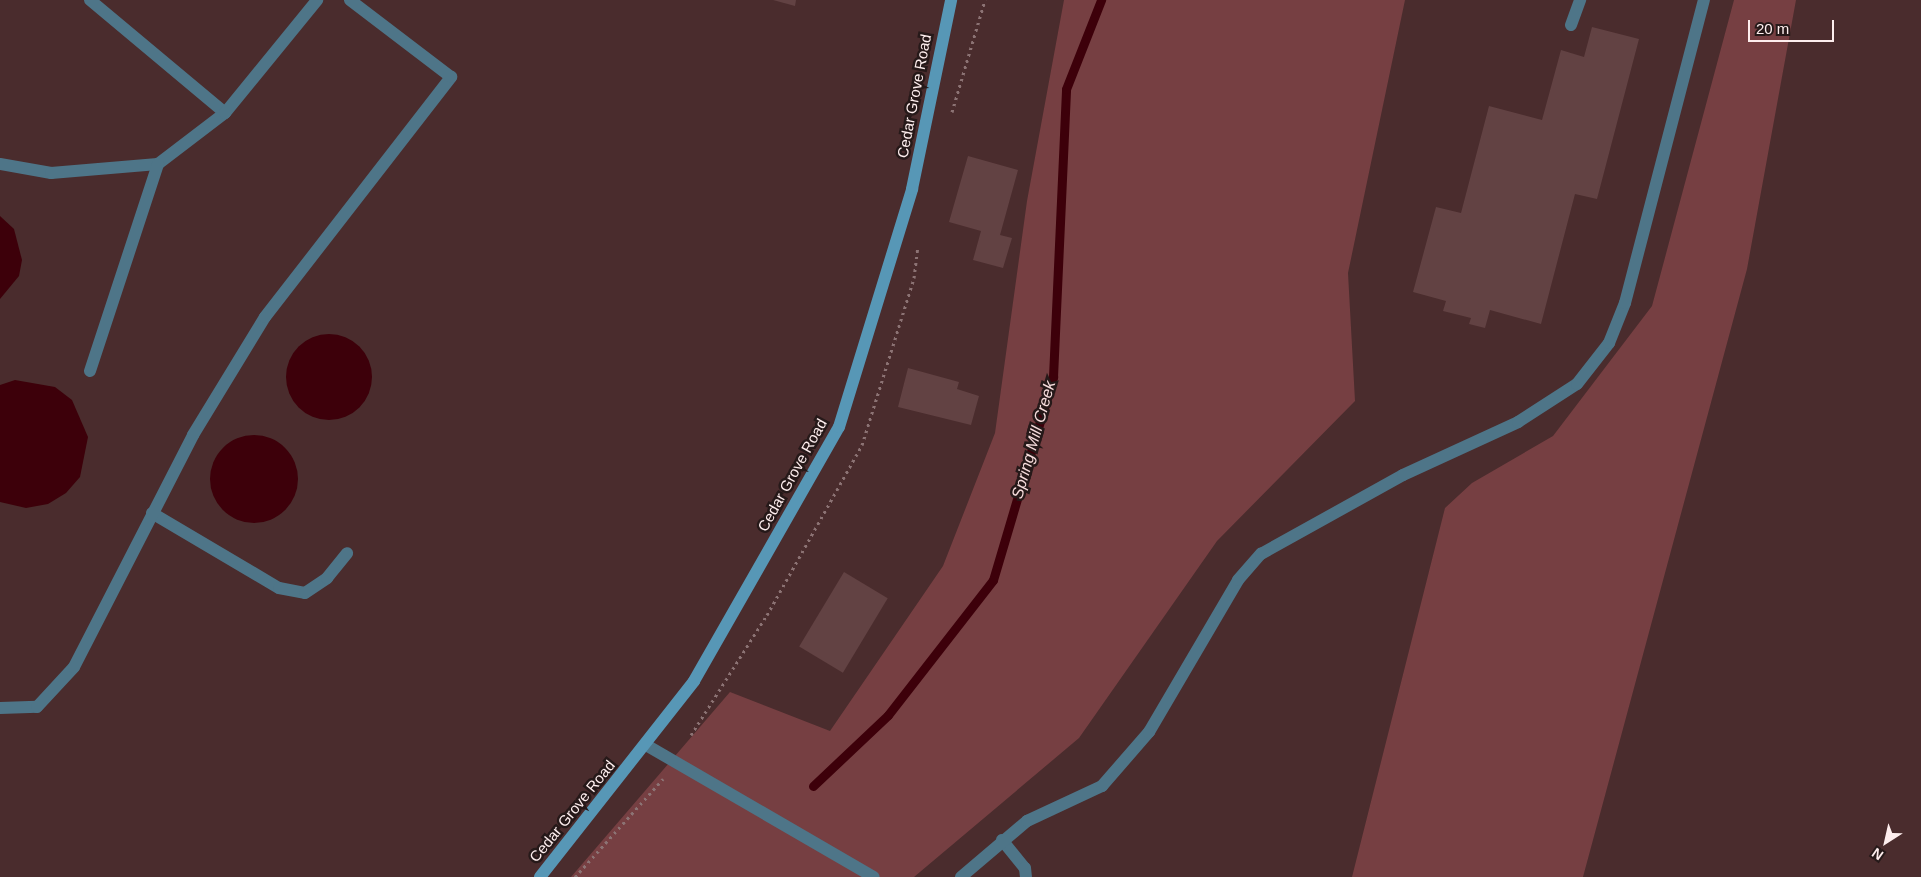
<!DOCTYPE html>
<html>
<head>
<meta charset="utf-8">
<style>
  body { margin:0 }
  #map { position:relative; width:1921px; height:877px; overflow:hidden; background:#4a2c2d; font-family:Arial,sans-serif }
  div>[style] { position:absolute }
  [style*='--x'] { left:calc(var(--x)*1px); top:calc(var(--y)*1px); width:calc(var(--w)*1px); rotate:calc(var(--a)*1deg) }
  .green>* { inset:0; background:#763f42 }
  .water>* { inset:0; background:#3d000a }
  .round { border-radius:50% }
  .stream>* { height:9px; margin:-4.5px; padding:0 4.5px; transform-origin:4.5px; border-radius:4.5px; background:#3d000a }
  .building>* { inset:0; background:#624243; transform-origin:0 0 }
  .path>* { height:3px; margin-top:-1.5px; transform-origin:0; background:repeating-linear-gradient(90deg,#8c7374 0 2.5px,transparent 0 6.5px) }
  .lane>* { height:12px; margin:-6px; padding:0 6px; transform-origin:6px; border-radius:6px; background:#4e7588 }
  .secondary>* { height:12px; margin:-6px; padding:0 6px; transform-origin:6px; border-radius:6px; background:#5797b6 }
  span { translate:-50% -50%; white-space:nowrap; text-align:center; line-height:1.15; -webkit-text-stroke:5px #261919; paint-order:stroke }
  .street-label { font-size:15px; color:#feeeee }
  .water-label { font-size:16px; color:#f7dddd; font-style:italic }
  .north { position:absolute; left:1861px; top:817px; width:50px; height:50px; -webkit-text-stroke:4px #261919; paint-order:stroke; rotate:215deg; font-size:14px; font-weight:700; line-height:20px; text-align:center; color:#feeeee }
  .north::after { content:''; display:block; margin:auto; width:18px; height:22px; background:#feeeee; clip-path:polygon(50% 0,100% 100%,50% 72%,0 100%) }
  .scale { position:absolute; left:1748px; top:20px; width:86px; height:22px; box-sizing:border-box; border:2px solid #feeeee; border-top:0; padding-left:6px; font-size:15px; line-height:18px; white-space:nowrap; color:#feeeee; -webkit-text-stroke:4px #261919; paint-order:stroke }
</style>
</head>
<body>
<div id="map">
  <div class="green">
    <i style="clip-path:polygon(1064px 0,1405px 0,1348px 273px,1355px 401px,1217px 541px,1079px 738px,914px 877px,571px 877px,730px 692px,830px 731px,943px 566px,995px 433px,1027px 201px)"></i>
    <i style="clip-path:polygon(1734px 0,1796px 0,1747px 269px,1583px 877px,1352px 877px,1445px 508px,1472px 483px,1553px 436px,1652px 306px)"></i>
  </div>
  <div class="water">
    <i style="clip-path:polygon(0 216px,14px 229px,22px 260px,19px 276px,0 299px)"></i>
    <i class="round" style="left:286px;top:334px;width:86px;height:86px"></i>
    <i style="clip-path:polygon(15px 380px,55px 387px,72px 400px,88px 437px,80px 477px,66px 493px,48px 504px,26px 508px,0 502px,0 385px)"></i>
    <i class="round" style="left:210px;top:435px;width:88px;height:88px"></i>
  </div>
  <div class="stream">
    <i style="--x:813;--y:786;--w:103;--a:-43.4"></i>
    <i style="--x:888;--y:715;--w:171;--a:-52.1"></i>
    <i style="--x:993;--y:580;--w:212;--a:-73.5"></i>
    <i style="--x:1053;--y:377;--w:288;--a:-87.4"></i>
    <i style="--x:1066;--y:89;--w:96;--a:-68.5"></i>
  </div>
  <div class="building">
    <i style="clip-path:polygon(773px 0,796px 0,795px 6px)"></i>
    <i style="clip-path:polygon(1592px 27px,1639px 39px,1597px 199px,1575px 194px,1541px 324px,1490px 310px,1485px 328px,1469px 324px,1471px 318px,1443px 311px,1446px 301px,1413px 292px,1436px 207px,1461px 213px,1489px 106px,1542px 120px,1561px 50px,1584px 57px)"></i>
    <i style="clip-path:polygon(968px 156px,1018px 170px,1000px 235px,1012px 238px,1003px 268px,973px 260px,981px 231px,949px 222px)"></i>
    <i style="clip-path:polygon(908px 368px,959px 382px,957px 389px,979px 396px,971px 425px,898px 407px)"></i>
    <i style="left:844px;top:572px;width:51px;height:87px;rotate:31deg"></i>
  </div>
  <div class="path">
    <i style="--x:952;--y:112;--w:117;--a:-73.6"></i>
    <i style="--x:691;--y:735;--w:142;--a:-57.7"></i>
    <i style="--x:767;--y:615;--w:195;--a:-60.8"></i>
    <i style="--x:862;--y:445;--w:175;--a:-72.7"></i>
    <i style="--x:914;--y:278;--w:32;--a:-83"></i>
    <i style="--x:575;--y:877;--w:132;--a:-48.1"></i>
  </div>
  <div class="lane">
    <i style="--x:90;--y:0;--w:176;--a:39.9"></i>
    <i style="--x:1571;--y:25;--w:27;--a:-70"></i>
    <i style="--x:0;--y:164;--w:52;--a:10"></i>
    <i style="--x:51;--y:173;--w:107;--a:-4.8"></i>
    <i style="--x:158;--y:164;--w:84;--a:-37.3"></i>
    <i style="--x:225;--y:113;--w:146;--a:-50.8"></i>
    <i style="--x:90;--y:371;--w:218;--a:-71.8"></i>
    <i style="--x:152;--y:513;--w:147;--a:30.6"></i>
    <i style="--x:279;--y:588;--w:26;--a:11"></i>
    <i style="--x:305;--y:593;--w:27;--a:-34"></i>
    <i style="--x:327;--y:578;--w:32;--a:-51"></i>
    <i style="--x:0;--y:708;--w:37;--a:-2"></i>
    <i style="--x:37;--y:707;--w:54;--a:-47.2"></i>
    <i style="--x:74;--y:667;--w:261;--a:-62.8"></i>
    <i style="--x:193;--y:435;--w:138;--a:-58.6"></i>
    <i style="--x:265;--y:317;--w:304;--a:-52.2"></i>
    <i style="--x:451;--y:77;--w:127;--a:-142.7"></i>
    <i style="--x:646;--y:745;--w:263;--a:30.1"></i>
    <i style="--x:1002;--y:840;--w:36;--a:51"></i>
    <i style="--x:1025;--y:868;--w:9;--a:84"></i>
    <i style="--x:961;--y:877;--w:87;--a:-40.3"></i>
    <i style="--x:1027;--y:821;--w:83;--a:-25"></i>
    <i style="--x:1102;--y:786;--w:72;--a:-49"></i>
    <i style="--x:1149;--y:732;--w:176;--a:-59.6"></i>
    <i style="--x:1238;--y:580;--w:35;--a:-49"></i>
    <i style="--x:1261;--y:554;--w:162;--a:-29.1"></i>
    <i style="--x:1403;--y:475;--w:127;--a:-24.7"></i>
    <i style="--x:1518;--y:422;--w:70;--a:-32.8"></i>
    <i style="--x:1577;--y:384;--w:52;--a:-52"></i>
    <i style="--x:1609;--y:343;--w:43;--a:-68.2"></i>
    <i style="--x:1625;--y:303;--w:313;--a:-75.4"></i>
  </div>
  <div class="secondary">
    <i style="--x:540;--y:877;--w:249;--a:-51.8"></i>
    <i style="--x:694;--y:681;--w:292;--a:-60.3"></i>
    <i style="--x:839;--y:427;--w:249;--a:-72.9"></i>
    <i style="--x:912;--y:189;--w:193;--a:-78.3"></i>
  </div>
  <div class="street-label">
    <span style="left:914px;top:96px;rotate:-79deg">Cedar Grove Road</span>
    <span style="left:792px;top:475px;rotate:-61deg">Cedar Grove Road</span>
    <span style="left:572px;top:811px;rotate:-51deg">Cedar Grove Road</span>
  </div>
  <div class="water-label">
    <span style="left:1034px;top:440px;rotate:-74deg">Spring Mill Creek</span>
  </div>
  <div class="north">N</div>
  <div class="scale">20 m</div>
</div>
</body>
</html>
